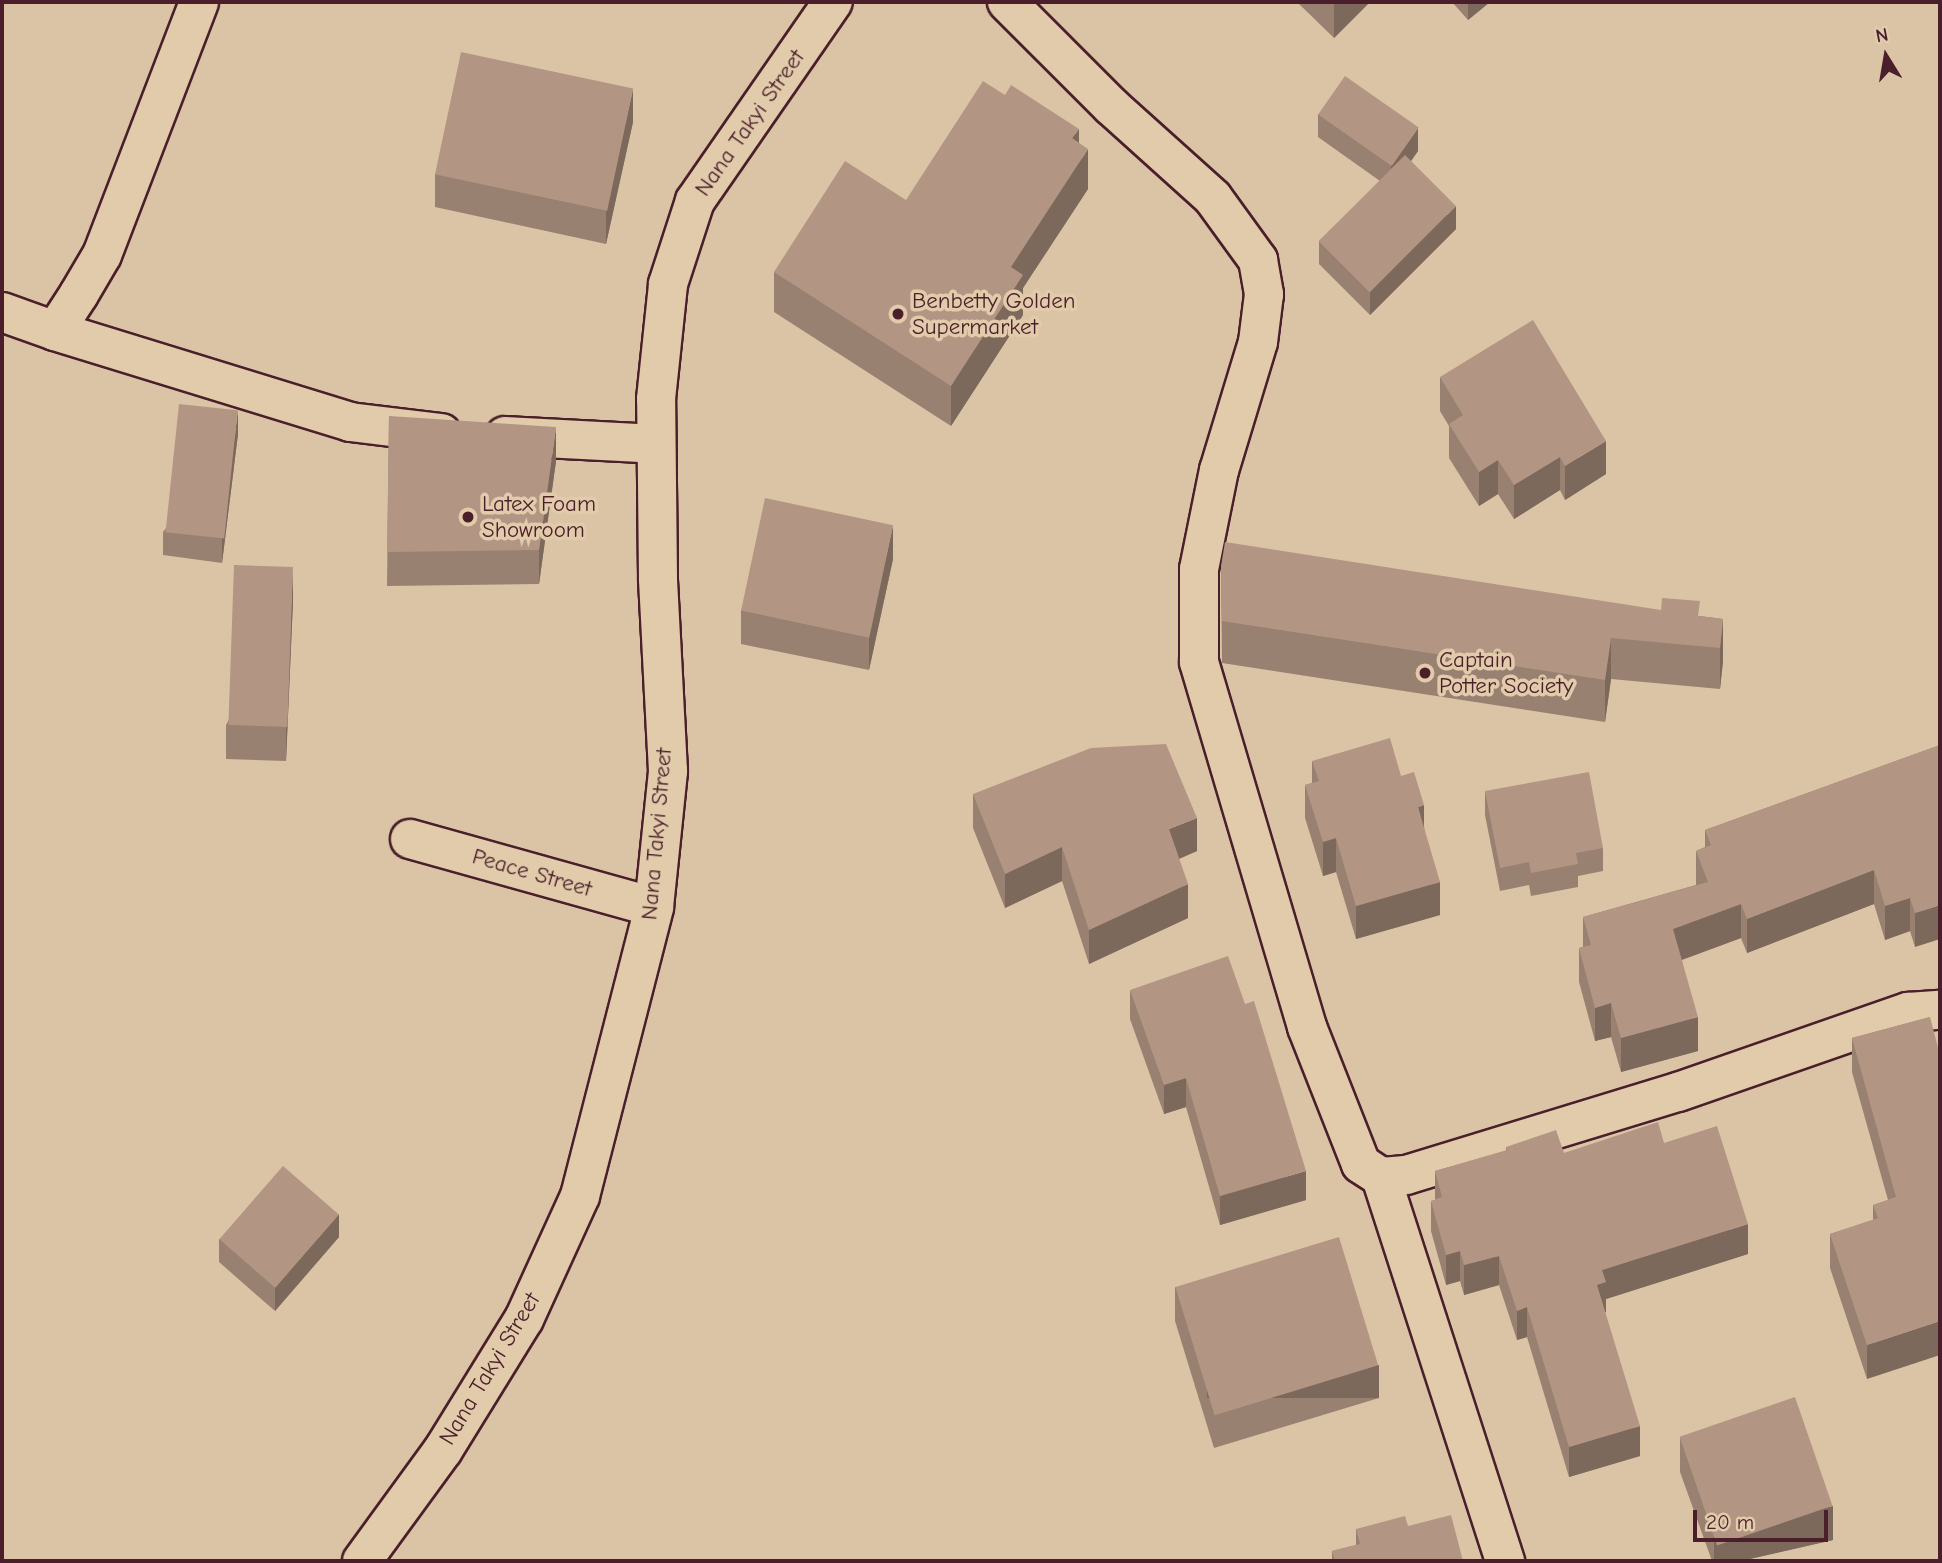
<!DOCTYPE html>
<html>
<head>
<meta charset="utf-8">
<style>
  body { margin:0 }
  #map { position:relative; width:1942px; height:1563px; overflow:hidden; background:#dbc4a5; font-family:"Comic Neue",sans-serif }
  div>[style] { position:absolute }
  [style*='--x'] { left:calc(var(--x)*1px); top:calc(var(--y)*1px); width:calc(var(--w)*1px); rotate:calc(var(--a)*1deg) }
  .roads { filter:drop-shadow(2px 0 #4a1f2b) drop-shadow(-2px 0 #4a1f2b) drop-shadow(0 2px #4a1f2b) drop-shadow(0 -2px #4a1f2b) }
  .street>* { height:38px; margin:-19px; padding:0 19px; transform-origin:19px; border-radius:19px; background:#e1cbaa }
  .wall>* { inset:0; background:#998171 }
  .shaded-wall>* { inset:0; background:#7d695c; transform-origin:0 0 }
  .building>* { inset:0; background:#b29683; transform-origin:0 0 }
  .dots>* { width:19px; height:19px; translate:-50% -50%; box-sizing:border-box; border:4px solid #e1cbaa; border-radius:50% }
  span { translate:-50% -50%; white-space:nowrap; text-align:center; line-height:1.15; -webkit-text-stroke:7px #e1cbaa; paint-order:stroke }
  .street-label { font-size:23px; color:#4a1f2b }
  .poi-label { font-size:23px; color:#4a1f2b }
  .left { translate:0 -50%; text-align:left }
  .frame { position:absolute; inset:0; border:4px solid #4a1f2b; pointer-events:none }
  .north { position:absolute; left:1851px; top:21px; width:70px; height:70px; -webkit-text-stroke:5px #e1cbaa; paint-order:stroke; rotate:349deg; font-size:19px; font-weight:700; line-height:28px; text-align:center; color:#4a1f2b }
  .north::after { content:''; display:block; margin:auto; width:24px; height:32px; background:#4a1f2b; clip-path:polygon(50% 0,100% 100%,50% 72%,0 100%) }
  .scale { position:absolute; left:1693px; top:1510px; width:135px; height:32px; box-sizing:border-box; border:4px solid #4a1f2b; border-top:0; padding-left:9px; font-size:21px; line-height:24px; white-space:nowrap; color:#4a1f2b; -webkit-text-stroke:5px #e1cbaa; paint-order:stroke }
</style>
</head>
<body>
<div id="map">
  <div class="roads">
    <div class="street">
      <i style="--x:1007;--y:2;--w:147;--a:45"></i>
      <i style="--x:1111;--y:106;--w:137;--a:42"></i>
      <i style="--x:1213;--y:198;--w:77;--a:54"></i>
      <i style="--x:1258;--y:260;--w:35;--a:80"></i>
      <i style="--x:1264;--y:294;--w:48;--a:97.1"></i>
      <i style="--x:1258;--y:342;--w:134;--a:106.9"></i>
      <i style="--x:1219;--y:470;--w:101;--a:101.4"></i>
      <i style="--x:1199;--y:569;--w:93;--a:90"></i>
      <i style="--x:1199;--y:662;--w:381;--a:73.5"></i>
      <i style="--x:1307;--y:1027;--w:147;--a:68.5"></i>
      <i style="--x:1361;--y:1164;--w:24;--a:33"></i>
      <i style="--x:1381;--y:1177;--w:25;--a:-5"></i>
      <i style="--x:1406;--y:1175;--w:284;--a:-17"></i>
      <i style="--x:1678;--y:1092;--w:244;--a:-19.2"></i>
      <i style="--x:1908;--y:1012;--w:32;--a:-4"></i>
      <i style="--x:2;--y:312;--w:56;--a:19.7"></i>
      <i style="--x:55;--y:331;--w:44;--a:-57"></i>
      <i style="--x:79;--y:294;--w:45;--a:-59.5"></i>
      <i style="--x:102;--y:255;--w:271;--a:-69"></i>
      <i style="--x:55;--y:331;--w:309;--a:17.1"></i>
      <i style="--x:350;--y:422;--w:92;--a:6.9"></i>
      <i style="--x:505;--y:436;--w:151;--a:3"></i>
      <i style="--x:410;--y:839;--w:253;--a:15.6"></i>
      <i style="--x:1381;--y:1177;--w:404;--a:72.1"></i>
      <i style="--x:362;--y:1561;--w:137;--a:-53.9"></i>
      <i style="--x:443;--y:1450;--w:154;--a:-58.3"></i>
      <i style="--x:524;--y:1319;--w:135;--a:-65.5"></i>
      <i style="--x:580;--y:1196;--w:298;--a:-75.6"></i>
      <i style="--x:654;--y:907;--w:137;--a:-84.1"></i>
      <i style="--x:668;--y:771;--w:193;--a:-93"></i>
      <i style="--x:658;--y:578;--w:179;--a:-90.6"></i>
      <i style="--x:656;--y:399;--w:116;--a:-84"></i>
      <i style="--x:668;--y:284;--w:87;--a:-72"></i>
      <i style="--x:695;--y:201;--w:242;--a:-55.3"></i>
    </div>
  </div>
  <div class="wall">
    <i style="clip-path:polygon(1297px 2px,1370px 2px,1334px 38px)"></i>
    <i style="clip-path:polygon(1452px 2px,1490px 2px,1468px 20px)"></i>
    <i style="clip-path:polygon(1318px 114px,1418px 151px,1411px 161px,1456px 229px,1370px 315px,1319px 264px,1319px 241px,1380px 181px,1318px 137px)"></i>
    <i style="clip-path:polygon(633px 122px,606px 244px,435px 207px,435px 174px)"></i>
    <i style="clip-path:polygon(1079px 143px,1088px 189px,1023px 288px,1023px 315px,951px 426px,774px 312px,774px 272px)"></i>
    <i style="clip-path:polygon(1440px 377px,1606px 474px,1565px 500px,1560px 490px,1514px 519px,1498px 494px,1479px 506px,1449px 458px,1449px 426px,1440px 411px)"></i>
    <i style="clip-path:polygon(389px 416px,556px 461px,539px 584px,387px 586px)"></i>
    <i style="clip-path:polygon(238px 434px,222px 563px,163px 555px,163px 532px)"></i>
    <i style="clip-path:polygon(893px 559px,869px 670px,741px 644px,741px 610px)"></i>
    <i style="clip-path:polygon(1221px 566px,1700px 616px,1723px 619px,1723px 661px,1720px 689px,1611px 679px,1605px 722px,1222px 663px)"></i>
    <i style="clip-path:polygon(293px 601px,286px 761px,226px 759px,226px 725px)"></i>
    <i style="clip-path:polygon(1940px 745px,1915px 947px,1910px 931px,1885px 940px,1874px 904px,1747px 953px,1741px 938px,1682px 960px,1698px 1051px,1621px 1072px,1611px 1037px,1595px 1041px,1579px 982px,1579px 948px,1583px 947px,1583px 917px,1696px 885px,1696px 851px,1705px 847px,1705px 830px)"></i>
    <i style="clip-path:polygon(1312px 761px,1401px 776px,1424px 827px,1440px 915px,1356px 939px,1336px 872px,1323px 876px,1305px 818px,1305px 785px,1312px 783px)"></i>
    <i style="clip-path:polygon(1485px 791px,1603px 848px,1603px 871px,1578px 876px,1578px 887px,1531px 896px,1529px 885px,1500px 891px,1485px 815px)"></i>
    <i style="clip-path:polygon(973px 794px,1197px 851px,1179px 859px,1188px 918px,1089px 964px,1062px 881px,1005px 908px,973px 828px)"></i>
    <i style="clip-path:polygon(1130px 990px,1306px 1200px,1220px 1225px,1186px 1107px,1164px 1114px,1130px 1019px)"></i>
    <i style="clip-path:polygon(1930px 1017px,1867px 1379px,1830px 1268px,1830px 1234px,1873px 1220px,1873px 1205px,1888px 1200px,1852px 1072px,1852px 1038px)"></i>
    <i style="clip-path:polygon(1664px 1143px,1748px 1254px,1606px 1299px,1605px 1312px,1640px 1456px,1569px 1477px,1527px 1337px,1517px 1340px,1499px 1285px,1464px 1295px,1460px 1281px,1446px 1285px,1431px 1231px,1431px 1201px,1435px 1200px,1435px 1171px,1506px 1151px,1506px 1147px,1564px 1153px)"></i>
    <i style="clip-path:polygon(339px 1237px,275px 1311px,219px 1262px,219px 1239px)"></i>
    <i style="clip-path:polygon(1175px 1287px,1379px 1398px,1214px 1448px,1175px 1321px)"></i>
    <i style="clip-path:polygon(1680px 1438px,1833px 1540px,1741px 1561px,1712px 1561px,1680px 1472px)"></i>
    <i style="clip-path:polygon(1408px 1526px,1463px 1561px,1332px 1561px,1332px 1551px,1356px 1545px,1356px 1529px)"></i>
  </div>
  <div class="shaded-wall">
    <i style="clip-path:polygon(1336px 2px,1370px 2px,1334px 38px,1334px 4px)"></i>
    <i style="clip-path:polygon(1468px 2px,1490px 2px,1468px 20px)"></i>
    <i style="clip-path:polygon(633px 89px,633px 122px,606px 244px,606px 210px)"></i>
    <i style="clip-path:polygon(1418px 128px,1418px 151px,1391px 189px,1391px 166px)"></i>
    <i style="clip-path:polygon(1079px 129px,1079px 163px,1088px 149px,1088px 189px,1023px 288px,1023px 315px,951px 426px,951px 386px,1011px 267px,1072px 138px)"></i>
    <i style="clip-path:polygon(1456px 206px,1456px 229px,1370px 315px,1370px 292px)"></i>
    <i style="clip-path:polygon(238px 410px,238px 434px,222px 563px,222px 540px)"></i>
    <i style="clip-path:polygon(556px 427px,556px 461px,539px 584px,539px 550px)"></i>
    <i style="clip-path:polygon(1606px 441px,1606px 474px,1565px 500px,1565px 466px)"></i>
    <i style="clip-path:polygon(1560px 457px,1560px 490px,1514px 519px,1514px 485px)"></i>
    <i style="clip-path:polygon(1498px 460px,1498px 494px,1479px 506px,1479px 472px)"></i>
    <i style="clip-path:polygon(893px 525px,893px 559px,869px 670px,869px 636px)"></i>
    <i style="clip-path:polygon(293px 567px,293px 601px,286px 761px,286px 728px)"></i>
    <i style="clip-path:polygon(1723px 619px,1723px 661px,1720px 689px,1720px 648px)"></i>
    <i style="clip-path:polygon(1611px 638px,1611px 679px,1605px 722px,1605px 680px)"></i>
    <i style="clip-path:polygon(1424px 805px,1424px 839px,1418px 807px)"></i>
    <i style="clip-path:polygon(1197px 818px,1197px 851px,1169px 863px,1169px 829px)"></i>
    <i style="clip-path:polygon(1336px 838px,1336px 872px,1323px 876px,1323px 842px)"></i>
    <i style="clip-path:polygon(1062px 847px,1062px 881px,1005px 908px,1005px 874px)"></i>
    <i style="clip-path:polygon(1874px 870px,1874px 904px,1747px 953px,1747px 919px)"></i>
    <i style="clip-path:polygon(1440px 882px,1440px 915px,1356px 939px,1356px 906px)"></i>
    <i style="clip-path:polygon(1188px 884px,1188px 918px,1089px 964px,1089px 930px)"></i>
    <i style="clip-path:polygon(1910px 898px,1910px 931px,1885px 940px,1885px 906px)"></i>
    <i style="clip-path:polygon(1741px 904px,1741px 938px,1673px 963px,1673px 929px)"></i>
    <i style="clip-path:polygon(1940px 905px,1940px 939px,1915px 947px,1915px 913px)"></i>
    <i style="clip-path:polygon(1611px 1003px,1611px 1037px,1595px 1041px,1595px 1008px)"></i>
    <i style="clip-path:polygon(1698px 1017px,1698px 1051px,1621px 1072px,1621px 1038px)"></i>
    <i style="clip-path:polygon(1186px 1078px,1186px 1107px,1164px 1114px,1164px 1085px)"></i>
    <i style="clip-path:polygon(1306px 1171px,1306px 1200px,1220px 1225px,1220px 1196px)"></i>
    <i style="clip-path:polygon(339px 1214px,339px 1237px,275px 1311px,275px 1288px)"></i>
    <i style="clip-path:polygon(1748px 1224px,1748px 1254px,1606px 1299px,1606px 1312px,1597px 1314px,1597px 1285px,1602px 1270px)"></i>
    <i style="clip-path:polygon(1460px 1251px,1460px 1281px,1446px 1285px,1446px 1255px)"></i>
    <i style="clip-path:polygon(1499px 1256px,1499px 1285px,1464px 1295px,1464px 1265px)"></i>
    <i style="clip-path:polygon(1527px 1307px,1527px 1337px,1517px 1340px,1517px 1311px)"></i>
    <i style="clip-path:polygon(1940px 1321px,1940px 1355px,1867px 1379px,1867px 1345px)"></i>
    <i style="left:1379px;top:1365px;width:33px;height:172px;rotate:90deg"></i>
    <i style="clip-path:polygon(1640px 1426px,1640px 1456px,1569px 1477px,1569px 1447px)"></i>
    <i style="clip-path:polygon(1833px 1506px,1833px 1540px,1741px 1561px,1714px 1561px,1714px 1534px)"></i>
  </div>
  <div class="building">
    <i style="left:461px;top:52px;width:176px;height:125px;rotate:12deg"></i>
    <i style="left:1345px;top:76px;width:90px;height:47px;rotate:35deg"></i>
    <i style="clip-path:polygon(983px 81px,1005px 95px,1011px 85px,1079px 129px,1072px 138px,1088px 149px,1011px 267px,1023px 275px,951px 386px,774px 272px,845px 161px,906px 200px)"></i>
    <i style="left:1405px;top:155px;width:72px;height:122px;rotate:45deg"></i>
    <i style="clip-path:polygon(1533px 320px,1606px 441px,1565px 466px,1560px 457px,1514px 485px,1498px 460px,1479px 472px,1449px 424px,1463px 415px,1440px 377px)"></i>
    <i style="left:179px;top:404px;width:59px;height:129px;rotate:6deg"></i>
    <i style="clip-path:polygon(389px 416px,556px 427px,539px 550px,387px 552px)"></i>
    <i style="left:765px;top:498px;width:131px;height:115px;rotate:12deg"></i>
    <i style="clip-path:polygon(1225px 542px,1661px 610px,1662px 598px,1700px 601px,1698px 616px,1723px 619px,1720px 648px,1611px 638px,1605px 680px,1222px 621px,1221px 566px)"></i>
    <i style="left:234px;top:565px;width:59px;height:160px;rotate:2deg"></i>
    <i style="clip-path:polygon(1390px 738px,1401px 776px,1414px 772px,1424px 805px,1418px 807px,1440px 882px,1356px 906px,1336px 838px,1323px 842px,1305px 785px,1319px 781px,1312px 761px)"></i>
    <i style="clip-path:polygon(1166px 744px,1197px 818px,1169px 829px,1188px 884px,1089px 930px,1062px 847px,1005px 874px,973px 794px,1091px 748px)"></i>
    <i style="clip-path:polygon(1940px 745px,1940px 905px,1915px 913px,1910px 898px,1885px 906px,1874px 870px,1747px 919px,1741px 904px,1673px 929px,1698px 1017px,1621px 1038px,1611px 1003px,1595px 1008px,1579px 948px,1591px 945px,1583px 917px,1708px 882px,1696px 851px,1711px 845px,1705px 830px)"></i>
    <i style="clip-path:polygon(1589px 772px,1603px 848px,1576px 853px,1578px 864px,1531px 873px,1529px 862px,1500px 868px,1485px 791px)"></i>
    <i style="clip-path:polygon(1228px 956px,1245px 1004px,1254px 1001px,1306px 1171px,1220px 1196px,1186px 1078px,1164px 1085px,1130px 990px)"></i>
    <i style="clip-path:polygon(1930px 1017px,1940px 1055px,1940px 1321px,1867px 1345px,1830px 1234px,1878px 1218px,1873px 1205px,1896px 1197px,1852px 1038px)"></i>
    <i style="clip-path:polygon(1658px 1122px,1664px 1143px,1717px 1126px,1748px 1224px,1602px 1270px,1606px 1282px,1597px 1285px,1640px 1426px,1569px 1447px,1527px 1307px,1517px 1311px,1499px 1256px,1464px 1265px,1460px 1251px,1446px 1255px,1431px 1201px,1442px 1197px,1435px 1171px,1507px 1150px,1506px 1147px,1556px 1130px,1564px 1153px)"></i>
    <i style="left:283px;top:1166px;width:74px;height:97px;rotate:41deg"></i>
    <i style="left:1339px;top:1237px;width:134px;height:171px;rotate:73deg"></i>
    <i style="left:1795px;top:1397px;width:115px;height:122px;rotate:71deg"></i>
    <i style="clip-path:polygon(1451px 1515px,1463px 1561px,1335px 1561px,1332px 1551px,1360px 1544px,1356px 1529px,1405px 1516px,1408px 1526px)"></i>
  </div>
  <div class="dots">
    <i style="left:898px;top:314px;background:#4a1f2b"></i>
    <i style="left:468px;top:517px;background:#4a1f2b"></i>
    <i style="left:1425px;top:673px;background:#4a1f2b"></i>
  </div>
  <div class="street-label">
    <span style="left:750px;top:123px;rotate:-55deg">Nana Takyi Street</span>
    <span style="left:657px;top:834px;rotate:-85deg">Nana Takyi Street</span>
    <span style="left:532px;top:873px;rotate:16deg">Peace Street</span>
    <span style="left:490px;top:1369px;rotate:-59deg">Nana Takyi Street</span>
  </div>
  <div class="poi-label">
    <span class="left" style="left:912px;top:314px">Benbetty Golden<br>Supermarket</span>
    <span class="left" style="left:482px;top:517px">Latex Foam<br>Showroom</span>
    <span class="left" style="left:1439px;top:673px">Captain<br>Potter Society</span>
  </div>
  <div class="frame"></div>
  <div class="north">N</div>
  <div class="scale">20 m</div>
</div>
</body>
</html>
